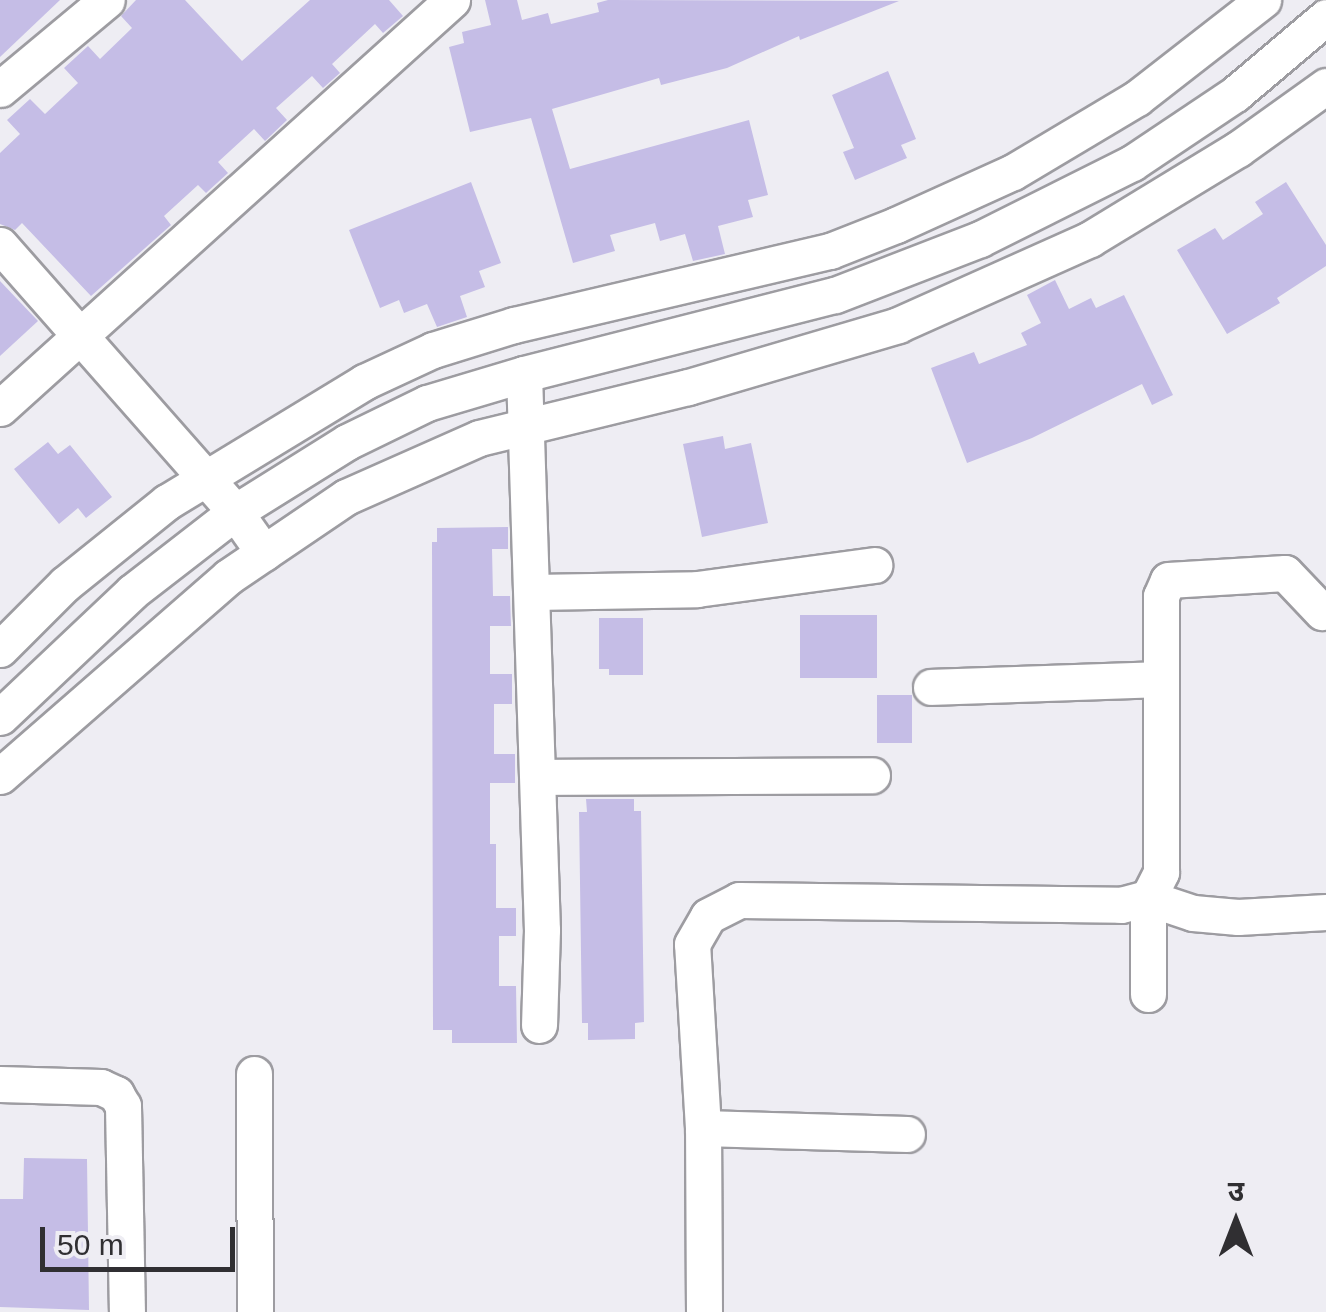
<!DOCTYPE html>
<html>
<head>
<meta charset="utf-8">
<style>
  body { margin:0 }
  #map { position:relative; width:1326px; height:1312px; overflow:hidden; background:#eeedf3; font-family:Helvetica,"Noto Sans Devanagari",sans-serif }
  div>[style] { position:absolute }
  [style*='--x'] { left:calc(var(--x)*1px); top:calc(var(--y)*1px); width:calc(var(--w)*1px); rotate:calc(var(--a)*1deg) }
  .building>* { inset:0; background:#c5bde6; transform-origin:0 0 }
  .roads { filter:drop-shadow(2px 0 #9d9ca1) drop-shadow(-2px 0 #9d9ca1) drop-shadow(0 2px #9d9ca1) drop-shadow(0 -2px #9d9ca1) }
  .minor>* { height:35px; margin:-17.5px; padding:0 17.5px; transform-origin:17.5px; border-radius:17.5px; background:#fff }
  span { translate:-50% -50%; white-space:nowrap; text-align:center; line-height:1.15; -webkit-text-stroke:8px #eeedf3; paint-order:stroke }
  .north { position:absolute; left:1186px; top:1172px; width:100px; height:100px; -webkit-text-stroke:8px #eeedf3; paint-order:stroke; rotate:0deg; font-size:28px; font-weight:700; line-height:40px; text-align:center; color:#302f32 }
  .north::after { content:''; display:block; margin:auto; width:35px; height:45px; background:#302f32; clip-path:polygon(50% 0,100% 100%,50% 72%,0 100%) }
  .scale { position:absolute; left:40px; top:1227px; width:195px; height:45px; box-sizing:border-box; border:5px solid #302f32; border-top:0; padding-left:12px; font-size:30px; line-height:35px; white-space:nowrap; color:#302f32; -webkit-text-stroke:8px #eeedf3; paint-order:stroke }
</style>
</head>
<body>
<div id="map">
  <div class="building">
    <i style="clip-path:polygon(0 0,60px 0,0 57px)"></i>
    <i style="clip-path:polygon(136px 0,185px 0,242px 61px,310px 0,389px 0,403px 16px,383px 33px,375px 24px,332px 64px,340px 73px,323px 88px,312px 76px,276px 108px,287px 120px,265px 141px,254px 129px,218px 162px,228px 173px,206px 193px,198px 185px,164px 216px,171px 225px,91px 296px,22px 223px,15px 230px,0 224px,0 153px,20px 134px,7px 120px,30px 99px,45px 114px,78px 83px,64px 68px,88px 46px,100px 59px,132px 28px,121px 16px)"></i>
    <i style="clip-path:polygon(485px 0,517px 0,522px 20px,548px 13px,551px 24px,599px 12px,597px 3px,608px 0,899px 1px,800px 40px,799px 36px,727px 68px,661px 85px,659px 78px,552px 109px,570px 169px,749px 120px,768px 195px,748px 200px,753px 217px,718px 226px,725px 254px,693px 261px,685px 234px,660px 241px,655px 223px,610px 235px,615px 251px,573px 263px,531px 118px,470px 132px,449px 47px,464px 43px,462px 32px,491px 25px)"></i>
    <i style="clip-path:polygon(888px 71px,916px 139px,901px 145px,907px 158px,855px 180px,843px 152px,854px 148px,832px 95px)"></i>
    <i style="clip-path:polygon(471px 182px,501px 263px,479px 271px,485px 287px,460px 296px,467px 317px,437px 327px,427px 304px,404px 313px,399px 300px,380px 308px,349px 230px)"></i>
    <i style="clip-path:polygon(1286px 182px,1326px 245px,1326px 266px,1277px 298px,1280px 303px,1227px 334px,1177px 250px,1215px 228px,1223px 240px,1263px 214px,1255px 202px)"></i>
    <i style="clip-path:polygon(1055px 280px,1069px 309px,1091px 298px,1096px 308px,1124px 295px,1173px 395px,1152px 405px,1142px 384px,1032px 438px,967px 463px,931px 368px,974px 352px,979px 364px,1027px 345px,1021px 333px,1041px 323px,1027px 295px)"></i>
    <i style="clip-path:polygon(0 281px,38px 321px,0 356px)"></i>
    <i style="clip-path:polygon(723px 436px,725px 449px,751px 443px,768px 523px,702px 537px,683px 444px)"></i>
    <i style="clip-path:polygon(48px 442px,58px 454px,70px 445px,112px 497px,86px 518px,78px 508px,59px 524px,14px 469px)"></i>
    <i style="clip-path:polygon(508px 527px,508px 549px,492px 549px,493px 596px,510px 596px,511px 626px,490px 626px,490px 674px,512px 674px,512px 704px,494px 704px,494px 754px,515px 754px,515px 783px,490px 783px,490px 844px,496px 844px,496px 908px,516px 908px,516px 936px,499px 936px,499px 986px,516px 986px,517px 1043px,452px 1043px,452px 1030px,433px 1030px,432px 542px,437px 542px,437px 528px)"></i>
    <i style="left:800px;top:615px;width:77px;height:63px"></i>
    <i style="clip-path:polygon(599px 618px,643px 618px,643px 675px,609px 675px,609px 669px,599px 669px)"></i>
    <i style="left:877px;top:695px;width:35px;height:48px"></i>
    <i style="clip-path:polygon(586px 799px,634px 799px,634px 811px,641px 811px,644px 1022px,635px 1023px,635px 1039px,588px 1040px,588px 1023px,582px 1023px,579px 812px,587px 812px)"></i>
    <i style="clip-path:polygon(24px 1158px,87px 1159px,89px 1310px,0 1307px,0 1199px,23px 1199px)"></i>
  </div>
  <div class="roads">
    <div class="minor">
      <i style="--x:0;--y:89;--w:139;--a:-39.8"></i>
      <i style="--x:0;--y:245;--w:356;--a:48.6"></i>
      <i style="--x:235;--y:512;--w:50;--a:54.7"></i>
      <i style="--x:524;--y:374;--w:556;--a:88.15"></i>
      <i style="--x:542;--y:930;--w:95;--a:91.8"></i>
      <i style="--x:0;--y:408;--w:609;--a:-42.07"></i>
      <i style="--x:533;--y:592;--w:164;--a:-1"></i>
      <i style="--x:697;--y:589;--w:179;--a:-7.7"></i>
      <i style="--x:0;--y:649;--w:92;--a:-45"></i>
      <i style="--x:65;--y:584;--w:131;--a:-38.8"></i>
      <i style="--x:167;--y:502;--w:231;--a:-31.3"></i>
      <i style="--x:364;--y:382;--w:76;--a:-24.9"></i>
      <i style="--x:433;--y:350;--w:85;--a:-17.2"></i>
      <i style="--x:514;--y:325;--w:325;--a:-13.2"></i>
      <i style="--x:830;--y:251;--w:71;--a:-21.5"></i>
      <i style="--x:896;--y:225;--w:128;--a:-24.4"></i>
      <i style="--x:1013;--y:172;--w:144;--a:-30.8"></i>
      <i style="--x:1137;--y:98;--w:160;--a:-37.9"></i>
      <i style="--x:931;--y:687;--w:229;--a:-2"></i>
      <i style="--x:0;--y:717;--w:182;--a:-43.4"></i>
      <i style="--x:132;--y:592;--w:130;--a:-37.8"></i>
      <i style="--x:235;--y:512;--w:132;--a:-32"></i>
      <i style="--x:347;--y:442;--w:89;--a:-26"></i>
      <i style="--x:427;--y:403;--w:101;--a:-16.6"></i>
      <i style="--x:524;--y:374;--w:321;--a:-14.3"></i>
      <i style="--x:835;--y:295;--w:155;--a:-21.1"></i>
      <i style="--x:980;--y:239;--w:170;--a:-26.6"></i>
      <i style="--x:1132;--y:163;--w:124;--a:-33.8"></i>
      <i style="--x:1235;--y:94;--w:119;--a:-40.2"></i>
      <i style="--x:0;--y:776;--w:303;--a:-41.1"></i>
      <i style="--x:228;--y:577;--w:143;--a:-34.1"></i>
      <i style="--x:346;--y:497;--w:145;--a:-23.9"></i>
      <i style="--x:479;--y:438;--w:215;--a:-13.7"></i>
      <i style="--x:688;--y:387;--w:219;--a:-16.4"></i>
      <i style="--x:898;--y:325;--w:210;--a:-24.1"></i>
      <i style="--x:1090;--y:239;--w:173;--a:-31.3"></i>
      <i style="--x:1238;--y:149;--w:108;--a:-35.6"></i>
      <i style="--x:538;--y:777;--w:334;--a:-0.3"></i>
      <i style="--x:1148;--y:994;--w:96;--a:-90"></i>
      <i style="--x:1148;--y:898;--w:47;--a:18.4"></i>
      <i style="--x:1193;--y:913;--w:45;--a:5.1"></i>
      <i style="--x:1238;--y:917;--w:88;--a:-3.3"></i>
      <i style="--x:254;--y:1074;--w:238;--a:89.8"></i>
      <i style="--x:0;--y:1084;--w:101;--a:1.7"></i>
      <i style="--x:101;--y:1087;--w:17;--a:25"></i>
      <i style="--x:116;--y:1094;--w:14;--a:60"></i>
      <i style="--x:123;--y:1106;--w:206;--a:88.9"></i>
      <i style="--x:703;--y:1128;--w:204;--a:1.7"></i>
      <i style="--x:704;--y:1312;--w:184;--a:-90.3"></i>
      <i style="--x:703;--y:1128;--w:184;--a:-93.4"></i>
      <i style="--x:692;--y:944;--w:32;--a:-60"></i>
      <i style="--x:708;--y:916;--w:35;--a:-27"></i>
      <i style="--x:739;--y:900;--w:382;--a:0.7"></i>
      <i style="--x:1121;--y:905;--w:28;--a:-15"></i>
      <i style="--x:1148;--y:898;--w:29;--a:-63"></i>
      <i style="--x:1161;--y:872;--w:276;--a:-90"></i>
      <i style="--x:1161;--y:596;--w:17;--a:-66"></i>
      <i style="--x:1168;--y:580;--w:117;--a:-3.4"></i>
      <i style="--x:1285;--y:573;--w:54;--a:46.5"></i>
    </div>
  </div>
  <div class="north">उ</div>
  <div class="scale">50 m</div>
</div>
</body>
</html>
